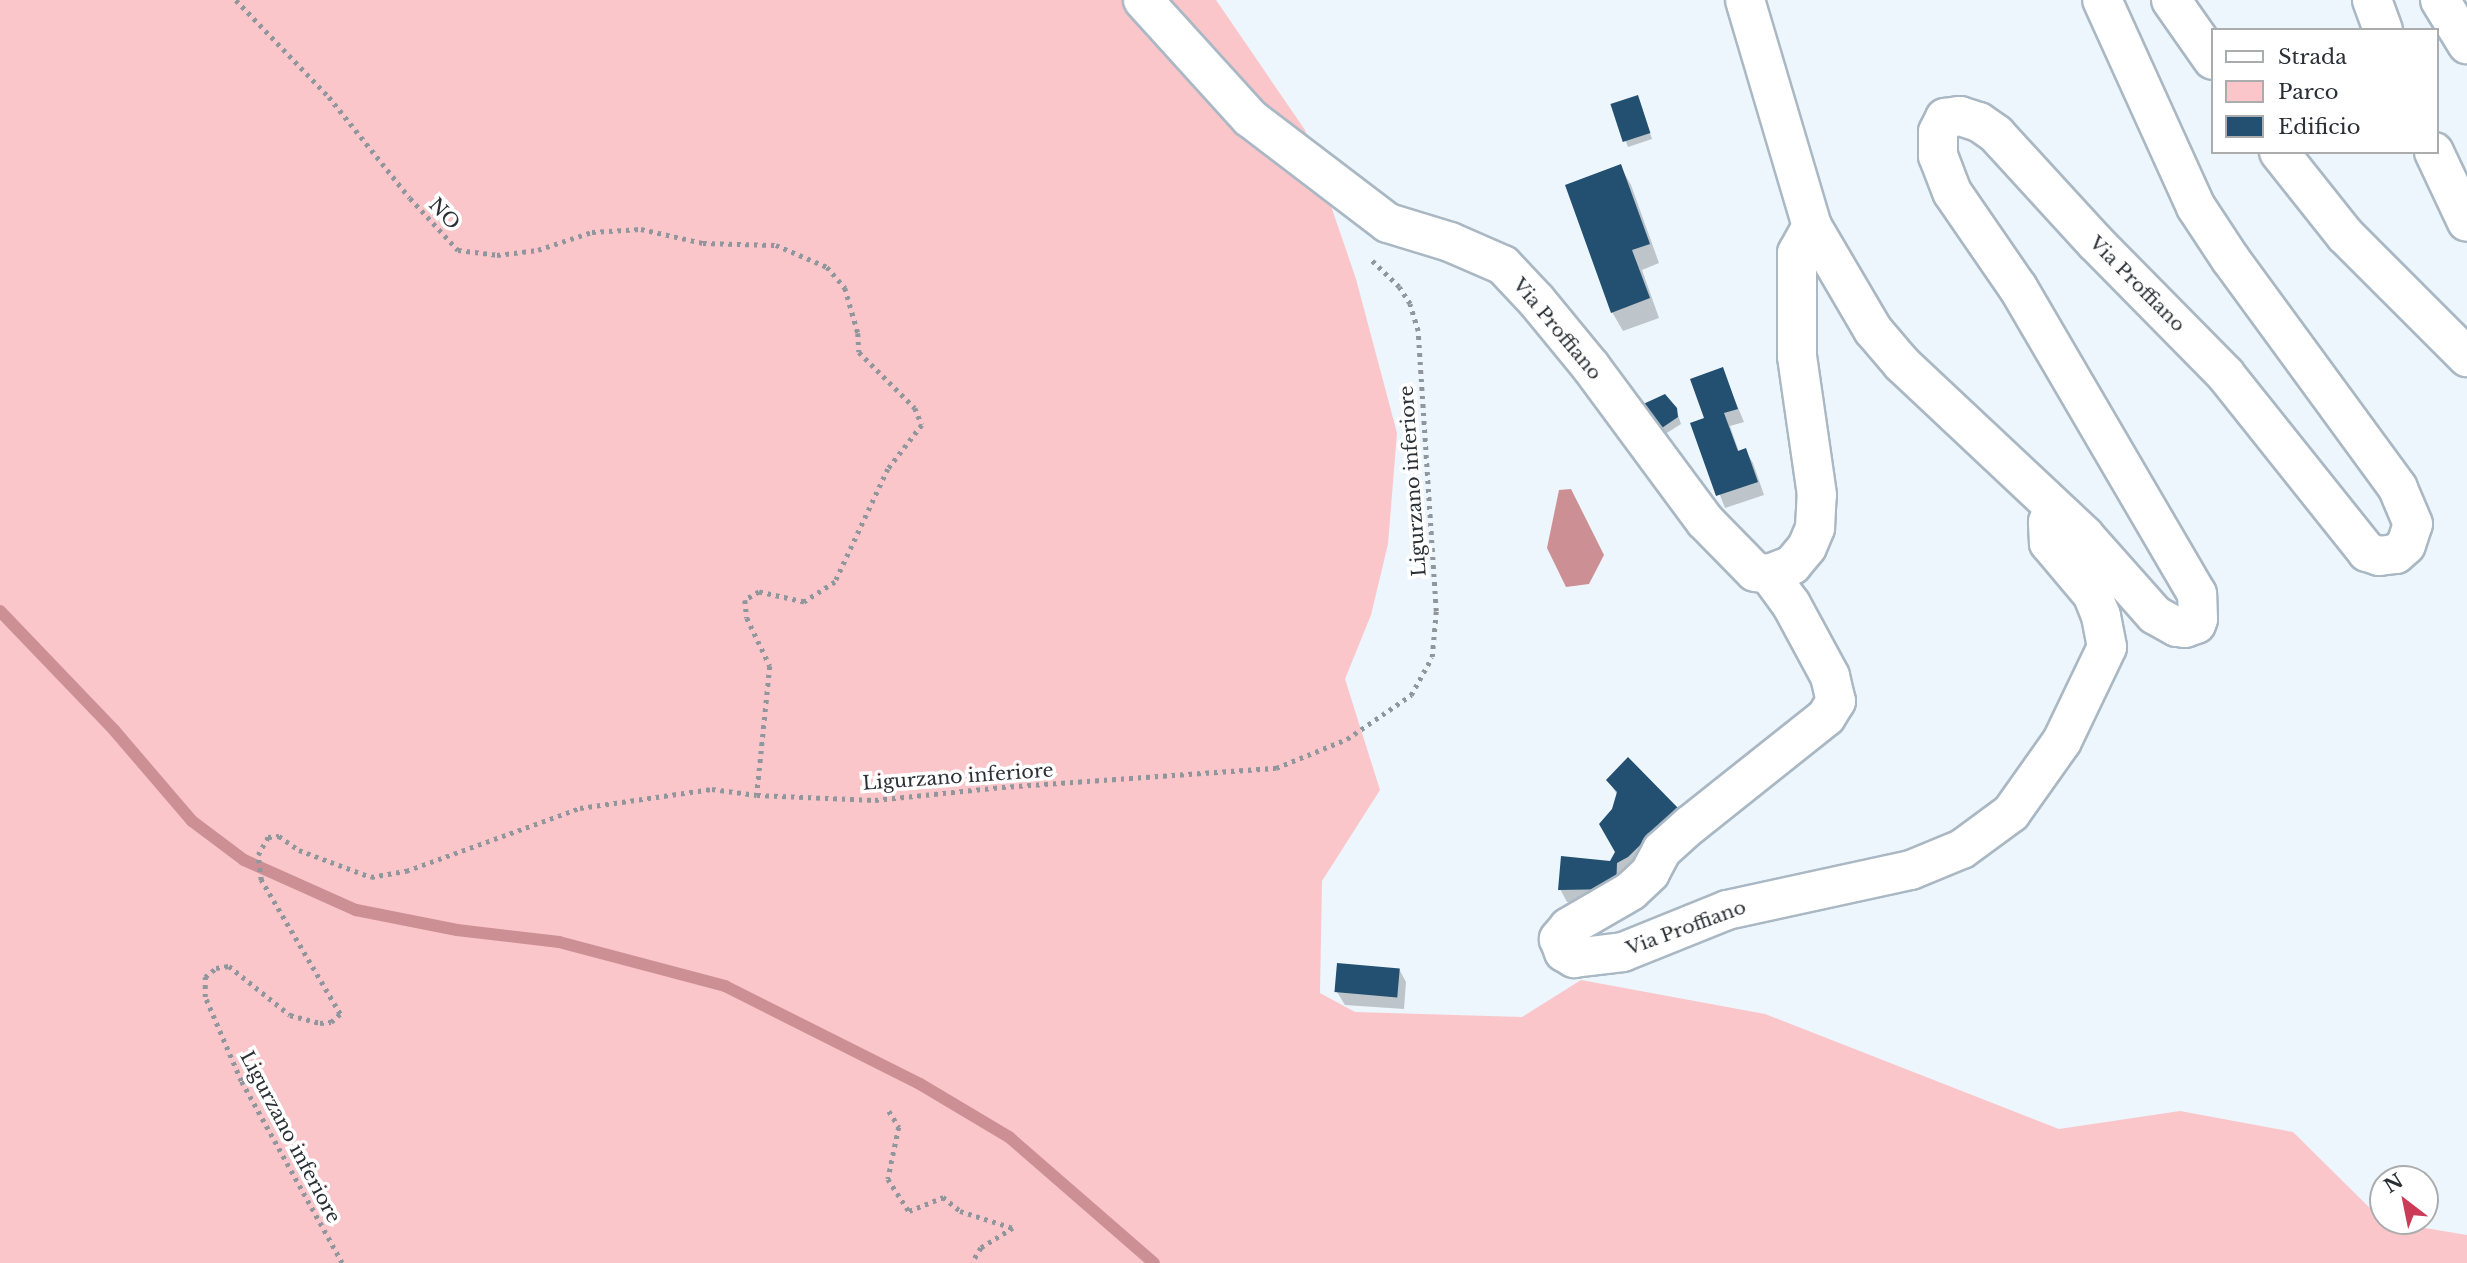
<!DOCTYPE html>
<html>
<head>
<meta charset="utf-8">
<style>
  body { margin:0 }
  #map { position:relative; width:2467px; height:1263px; overflow:hidden; background:#edf6fd; font-family:"Libre Baskerville",serif }
  div>[style] { position:absolute }
  [style*='--x'] { left:calc(var(--x)*1px); top:calc(var(--y)*1px); width:calc(var(--w)*1px); rotate:calc(var(--a)*1deg) }
  .green>* { inset:0; background:#fac6ca }
  .water>* { inset:0; background:#cc9094 }
  .shadow>* { inset:0; background:#0003 }
  .stream>* { height:12px; margin:-6px; padding:0 6px; transform-origin:6px; border-radius:6px; background:#cc9094 }
  .building>* { inset:0; background:#234f70; transform-origin:0 0 }
  .path>* { height:4.5px; margin-top:-2.25px; transform-origin:0; background:repeating-linear-gradient(90deg,#8f969c 0 3.5px,transparent 0 8.5px) }
  .roads { filter:drop-shadow(2px 0 #aab8c4) drop-shadow(-2px 0 #aab8c4) drop-shadow(0 2px #aab8c4) drop-shadow(0 -2px #aab8c4) }
  .street>* { height:38px; margin:-19px; padding:0 19px; transform-origin:19px; border-radius:19px; background:#fff }
  span { translate:-50% -50%; white-space:nowrap; text-align:center; line-height:1.15; -webkit-text-stroke:7px #fff; paint-order:stroke }
  .street-label { font-size:19px; color:#2a3035 }
  .legend { position:absolute; left:2211px; top:28px; width:228px; height:126px; box-sizing:border-box; background:#fff; border:2px solid #aaacae; margin:0; padding:9px 12px; list-style:none; font-size:21px; color:#2a3035 }
  .legend li { display:flex; align-items:center; gap:14px; height:35px }
  .legend b { width:35px; border:2px solid #aaacae }
  .north { position:absolute; left:2369px; top:1165px; width:70px; height:70px; box-sizing:border-box; background:#fff; border:2px solid #aaacae; border-radius:50%; rotate:328deg; font-size:19px; font-weight:700; line-height:28px; text-align:center; color:#2a3035 }
  .north::after { content:''; display:block; margin:auto; width:24px; height:32px; background:#cb3a56; clip-path:polygon(50% 0,100% 100%,50% 72%,0 100%) }
</style>
</head>
<body>
<div id="map">
  <div class="green">
    <i style="clip-path:polygon(0 0,1216px 0,1305px 130px,1356px 279px,1397px 433px,1388px 544px,1371px 615px,1345px 679px,1380px 790px,1322px 881px,1320px 993px,1355px 1012px,1522px 1017px,1581px 980px,1765px 1014px,2059px 1129px,2180px 1111px,2293px 1132px,2383px 1221px,2467px 1235px,2467px 1263px,0 1263px)"></i>
  </div>
  <div class="water">
    <i style="clip-path:polygon(1571px 489px,1604px 555px,1589px 584px,1566px 587px,1547px 548px,1559px 490px)"></i>
  </div>
  <div class="shadow">
    <i style="clip-path:polygon(1640px 102px,1652px 139px,1628px 147px,1612px 105px)"></i>
    <i style="clip-path:polygon(1620px 166px,1631px 185px,1659px 263px,1642px 270px,1659px 318px,1623px 331px,1612px 312px)"></i>
    <i style="clip-path:polygon(1722px 369px,1744px 422px,1730px 426px,1739px 452px,1745px 450px,1753px 463px,1764px 495px,1725px 508px,1692px 424px,1706px 419px)"></i>
    <i style="clip-path:polygon(1676px 409px,1681px 424px,1654px 441px,1651px 435px)"></i>
    <i style="clip-path:polygon(1608px 780px,1676px 809px,1684px 822px,1622px 901px,1567px 902px,1560px 889px,1611px 863px,1617px 852px,1613px 810px,1618px 796px)"></i>
    <i style="clip-path:polygon(1399px 969px,1406px 982px,1404px 1009px,1345px 1005px,1337px 992px)"></i>
  </div>
  <div class="stream">
    <i style="--x:0;--y:611;--w:165;--a:46.2"></i>
    <i style="--x:114;--y:730;--w:120;--a:49.4"></i>
    <i style="--x:192;--y:821;--w:65;--a:36.9"></i>
    <i style="--x:244;--y:860;--w:123;--a:24.1"></i>
    <i style="--x:356;--y:910;--w:103;--a:11.2"></i>
    <i style="--x:457;--y:930;--w:103;--a:6.7"></i>
    <i style="--x:559;--y:942;--w:172;--a:14.8"></i>
    <i style="--x:725;--y:986;--w:218;--a:26.7"></i>
    <i style="--x:920;--y:1084;--w:104;--a:30.8"></i>
    <i style="--x:1009;--y:1137;--w:192;--a:41"></i>
  </div>
  <div class="building">
    <i style="left:1638px;top:95px;width:40px;height:29px;rotate:72deg"></i>
    <i style="clip-path:polygon(1621px 164px,1650px 244px,1632px 250px,1650px 298px,1611px 313px,1565px 185px)"></i>
    <i style="clip-path:polygon(1723px 367px,1738px 409px,1724px 413px,1738px 451px,1746px 448px,1758px 482px,1716px 496px,1690px 423px,1704px 418px,1690px 379px)"></i>
    <i style="clip-path:polygon(1665px 394px,1677px 408px,1678px 417px,1650px 436px,1639px 406px)"></i>
    <i style="clip-path:polygon(1628px 757px,1678px 808px,1628px 857px,1617px 863px,1616px 889px,1558px 890px,1561px 856px,1610px 861px,1615px 852px,1599px 824px,1612px 809px,1617px 792px,1606px 780px)"></i>
    <i style="left:1337px;top:963px;width:63px;height:29px;rotate:5deg"></i>
  </div>
  <div class="path">
    <i style="--x:236;--y:0;--w:134;--a:46.2"></i>
    <i style="--x:329;--y:97;--w:129;--a:51.3"></i>
    <i style="--x:410;--y:198;--w:71;--a:47.3"></i>
    <i style="--x:458;--y:250;--w:39;--a:7"></i>
    <i style="--x:497;--y:255;--w:41;--a:-7"></i>
    <i style="--x:538;--y:250;--w:57;--a:-18.4"></i>
    <i style="--x:592;--y:232;--w:49;--a:-3.5"></i>
    <i style="--x:641;--y:229;--w:64;--a:12.7"></i>
    <i style="--x:703;--y:243;--w:73;--a:1.6"></i>
    <i style="--x:776;--y:245;--w:56;--a:23.3"></i>
    <i style="--x:827;--y:267;--w:28;--a:49"></i>
    <i style="--x:845;--y:288;--w:47;--a:73.9"></i>
    <i style="--x:858;--y:333;--w:19;--a:87"></i>
    <i style="--x:859;--y:352;--w:79;--a:45"></i>
    <i style="--x:915;--y:408;--w:18;--a:68"></i>
    <i style="--x:922;--y:425;--w:56;--a:127.7"></i>
    <i style="--x:888;--y:469;--w:125;--a:115.1"></i>
    <i style="--x:835;--y:582;--w:37;--a:147"></i>
    <i style="--x:804;--y:602;--w:46;--a:-167.5"></i>
    <i style="--x:759;--y:592;--w:16;--a:150"></i>
    <i style="--x:745;--y:600;--w:18;--a:84"></i>
    <i style="--x:747;--y:618;--w:53;--a:64.4"></i>
    <i style="--x:770;--y:666;--w:130;--a:95.8"></i>
    <i style="--x:889;--y:1111;--w:19;--a:58"></i>
    <i style="--x:899;--y:1127;--w:53;--a:101.9"></i>
    <i style="--x:888;--y:1179;--w:38;--a:57"></i>
    <i style="--x:909;--y:1211;--w:37;--a:-22"></i>
    <i style="--x:943;--y:1197;--w:22;--a:39"></i>
    <i style="--x:960;--y:1211;--w:56;--a:17.8"></i>
    <i style="--x:1013;--y:1228;--w:38;--a:148"></i>
    <i style="--x:981;--y:1248;--w:17;--a:121"></i>
    <i style="--x:342;--y:1263;--w:208;--a:-119"></i>
    <i style="--x:241;--y:1081;--w:91;--a:-113.2"></i>
    <i style="--x:205;--y:997;--w:20;--a:-90"></i>
    <i style="--x:205;--y:977;--w:14;--a:-39"></i>
    <i style="--x:216;--y:968;--w:13;--a:-9"></i>
    <i style="--x:229;--y:966;--w:78;--a:38.8"></i>
    <i style="--x:290;--y:1015;--w:31;--a:15"></i>
    <i style="--x:320;--y:1023;--w:11;--a:-5"></i>
    <i style="--x:331;--y:1022;--w:12;--a:-42"></i>
    <i style="--x:340;--y:1014;--w:156;--a:-120.5"></i>
    <i style="--x:261;--y:880;--w:25;--a:-97"></i>
    <i style="--x:258;--y:855;--w:21;--a:-61"></i>
    <i style="--x:268;--y:837;--w:11;--a:-5"></i>
    <i style="--x:279;--y:836;--w:24;--a:35"></i>
    <i style="--x:299;--y:850;--w:77;--a:20.6"></i>
    <i style="--x:371;--y:877;--w:36;--a:-10"></i>
    <i style="--x:406;--y:871;--w:185;--a:-19.9"></i>
    <i style="--x:580;--y:808;--w:133;--a:-8.2"></i>
    <i style="--x:712;--y:789;--w:45;--a:7.6"></i>
    <i style="--x:757;--y:795;--w:118;--a:2.4"></i>
    <i style="--x:875;--y:800;--w:128;--a:-5.8"></i>
    <i style="--x:1002;--y:787;--w:275;--a:-4"></i>
    <i style="--x:1276;--y:768;--w:77;--a:-22.2"></i>
    <i style="--x:1347;--y:739;--w:78;--a:-34.5"></i>
    <i style="--x:1411;--y:695;--w:43;--a:-61.1"></i>
    <i style="--x:1432;--y:657;--w:46;--a:-85"></i>
    <i style="--x:1436;--y:611;--w:281;--a:-93.7"></i>
    <i style="--x:1418;--y:331;--w:28;--a:-107"></i>
    <i style="--x:1410;--y:304;--w:20;--a:-123"></i>
    <i style="--x:1399;--y:287;--w:42;--a:-136"></i>
  </div>
  <div class="roads">
    <div class="street">
      <i style="--x:1143;--y:0;--w:159;--a:47.8"></i>
      <i style="--x:1250;--y:118;--w:173;--a:37.3"></i>
      <i style="--x:1388;--y:223;--w:65;--a:17"></i>
      <i style="--x:1450;--y:242;--w:58;--a:23.5"></i>
      <i style="--x:1503;--y:265;--w:48;--a:46.7"></i>
      <i style="--x:1536;--y:300;--w:87;--a:50.6"></i>
      <i style="--x:1591;--y:367;--w:192;--a:53.5"></i>
      <i style="--x:1705;--y:521;--w:71;--a:45.6"></i>
      <i style="--x:1755;--y:572;--w:14;--a:8"></i>
      <i style="--x:1769;--y:574;--w:25;--a:-21"></i>
      <i style="--x:1792;--y:565;--w:23;--a:-50"></i>
      <i style="--x:1807;--y:547;--w:21;--a:-67"></i>
      <i style="--x:1815;--y:528;--w:33;--a:-87"></i>
      <i style="--x:1817;--y:495;--w:140;--a:-98.2"></i>
      <i style="--x:1797;--y:356;--w:103;--a:-90"></i>
      <i style="--x:1797;--y:253;--w:31;--a:-61"></i>
      <i style="--x:1745;--y:0;--w:236;--a:73.5"></i>
      <i style="--x:1812;--y:226;--w:121;--a:59.6"></i>
      <i style="--x:1873;--y:330;--w:45;--a:49.5"></i>
      <i style="--x:1902;--y:364;--w:250;--a:43.2"></i>
      <i style="--x:2084;--y:535;--w:107;--a:48.4"></i>
      <i style="--x:2155;--y:615;--w:25;--a:29"></i>
      <i style="--x:2177;--y:627;--w:8;--a:7"></i>
      <i style="--x:2185;--y:628;--w:12;--a:-20"></i>
      <i style="--x:2196;--y:624;--w:5;--a:-68"></i>
      <i style="--x:2198;--y:619;--w:25;--a:-92"></i>
      <i style="--x:2197;--y:594;--w:355;--a:-120.3"></i>
      <i style="--x:2018;--y:288;--w:116;--a:-124.5"></i>
      <i style="--x:1952;--y:192;--w:39;--a:-111"></i>
      <i style="--x:1938;--y:156;--w:24;--a:-90"></i>
      <i style="--x:1938;--y:132;--w:16;--a:-63"></i>
      <i style="--x:1945;--y:118;--w:15;--a:-8"></i>
      <i style="--x:1960;--y:116;--w:20;--a:18"></i>
      <i style="--x:1979;--y:122;--w:21;--a:35"></i>
      <i style="--x:1996;--y:134;--w:148;--a:47.5"></i>
      <i style="--x:2096;--y:243;--w:184;--a:45.4"></i>
      <i style="--x:2225;--y:374;--w:228;--a:51.4"></i>
      <i style="--x:2367;--y:552;--w:13;--a:18"></i>
      <i style="--x:2379;--y:556;--w:17;--a:-7"></i>
      <i style="--x:2396;--y:554;--w:13;--a:-42"></i>
      <i style="--x:2406;--y:545;--w:22;--a:-72"></i>
      <i style="--x:2413;--y:524;--w:39;--a:-113"></i>
      <i style="--x:2398;--y:488;--w:283;--a:-126.2"></i>
      <i style="--x:2231;--y:260;--w:64;--a:-123.4"></i>
      <i style="--x:2196;--y:207;--w:227;--a:-114.4"></i>
      <i style="--x:2171;--y:0;--w:73;--a:55"></i>
      <i style="--x:2372;--y:0;--w:32;--a:70"></i>
      <i style="--x:2440;--y:0;--w:52;--a:58.5"></i>
      <i style="--x:2279;--y:152;--w:106;--a:51.5"></i>
      <i style="--x:2345;--y:235;--w:173;--a:45"></i>
      <i style="--x:2434;--y:152;--w:77;--a:64.8"></i>
      <i style="--x:1769;--y:574;--w:37;--a:54"></i>
      <i style="--x:1791;--y:604;--w:82;--a:61.6"></i>
      <i style="--x:1830;--y:676;--w:26;--a:77"></i>
      <i style="--x:1836;--y:701;--w:19;--a:122"></i>
      <i style="--x:1826;--y:717;--w:174;--a:141.5"></i>
      <i style="--x:1690;--y:825;--w:38;--a:138"></i>
      <i style="--x:1662;--y:850;--w:26;--a:118"></i>
      <i style="--x:1650;--y:873;--w:26;--a:137"></i>
      <i style="--x:1631;--y:891;--w:72;--a:149.9"></i>
      <i style="--x:1569;--y:927;--w:16;--a:130"></i>
      <i style="--x:1559;--y:939;--w:14;--a:69"></i>
      <i style="--x:1564;--y:952;--w:12;--a:31"></i>
      <i style="--x:1574;--y:958;--w:49;--a:-7"></i>
      <i style="--x:1623;--y:952;--w:112;--a:-22"></i>
      <i style="--x:1727;--y:910;--w:188;--a:-12.3"></i>
      <i style="--x:1911;--y:870;--w:55;--a:-22.4"></i>
      <i style="--x:1962;--y:849;--w:61;--a:-36.3"></i>
      <i style="--x:2011;--y:813;--w:88;--a:-54.7"></i>
      <i style="--x:2062;--y:741;--w:104;--a:-64.4"></i>
      <i style="--x:2107;--y:647;--w:32;--a:-101"></i>
      <i style="--x:2101;--y:616;--w:24;--a:-112"></i>
      <i style="--x:2092;--y:594;--w:67;--a:-130.1"></i>
      <i style="--x:2049;--y:543;--w:21;--a:-93"></i>
      <i style="--x:2048;--y:522;--w:15;--a:-67"></i>
    </div>
  </div>
  <div class="street-label">
    <span style="left:444px;top:214px;rotate:47deg">NO</span>
    <span style="left:2137px;top:284px;rotate:45deg">Via Proffiano</span>
    <span style="left:1557px;top:329px;rotate:50deg">Via Proffiano</span>
    <span style="left:1413px;top:481px;rotate:-94deg">Ligurzano inferiore</span>
    <span style="left:958px;top:777px;rotate:-4deg">Ligurzano inferiore</span>
    <span style="left:1686px;top:928px;rotate:-20deg">Via Proffiano</span>
    <span style="left:290px;top:1137px;rotate:62deg">Ligurzano inferiore</span>
  </div>
  <ul class="legend">
  <li><b style="height:9px;background:#fff"></b>Strada</li>
  <li><b style="height:19px;background:#fac6ca"></b>Parco</li>
  <li><b style="height:19px;background:#234f70"></b>Edificio</li>
  </ul>
  <div class="north">N</div>
</div>
</body>
</html>
